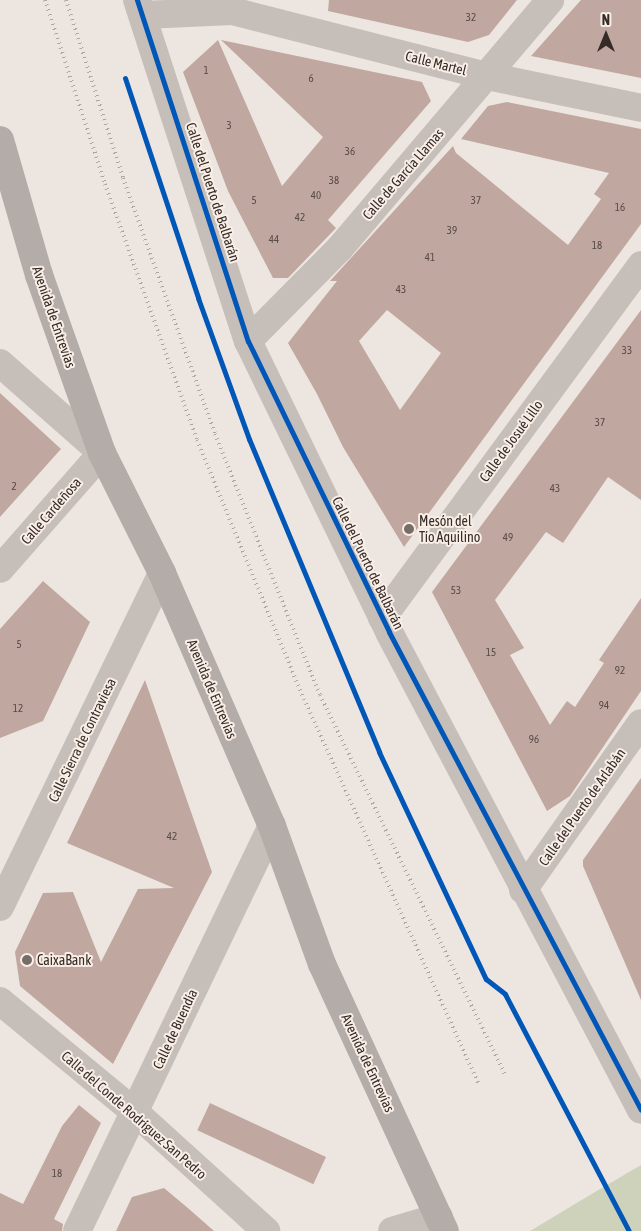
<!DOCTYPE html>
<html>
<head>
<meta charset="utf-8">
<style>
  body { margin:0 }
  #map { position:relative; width:641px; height:1231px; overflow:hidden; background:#ede6e0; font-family:"Asap Condensed",sans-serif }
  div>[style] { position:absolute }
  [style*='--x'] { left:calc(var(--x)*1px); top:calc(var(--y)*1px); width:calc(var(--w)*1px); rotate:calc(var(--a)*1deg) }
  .green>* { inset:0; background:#cfd2ba }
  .building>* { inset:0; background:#c0a8a1; transform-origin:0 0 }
  .minor>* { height:28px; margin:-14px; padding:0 14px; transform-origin:14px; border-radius:14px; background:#c6beb9 }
  .major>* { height:28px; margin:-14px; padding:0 14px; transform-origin:14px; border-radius:14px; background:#b4aca8 }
  .rail>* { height:4px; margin-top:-2px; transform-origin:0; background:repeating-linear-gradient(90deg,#ada7a4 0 1px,transparent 0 5px) }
  .cycleway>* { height:5px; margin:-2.5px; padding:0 2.5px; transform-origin:2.5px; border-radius:2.5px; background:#0057b8 }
  .dots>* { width:14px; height:14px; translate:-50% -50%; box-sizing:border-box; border:2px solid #f9efe7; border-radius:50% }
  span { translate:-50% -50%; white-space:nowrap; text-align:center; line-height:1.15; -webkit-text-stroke:4px #f9efe7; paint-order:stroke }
  .number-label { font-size:11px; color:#584a46 }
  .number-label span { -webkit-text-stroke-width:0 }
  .street-label { font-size:14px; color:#362b27 }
  .poi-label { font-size:14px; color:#362b27 }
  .left { translate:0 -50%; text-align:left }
  .north { position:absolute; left:581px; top:10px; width:50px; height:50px; -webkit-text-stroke:4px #f9efe7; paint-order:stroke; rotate:0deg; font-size:14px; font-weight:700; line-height:20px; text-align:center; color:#362b27 }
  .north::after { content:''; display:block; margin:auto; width:18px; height:22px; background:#362b27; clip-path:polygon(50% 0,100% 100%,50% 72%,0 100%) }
</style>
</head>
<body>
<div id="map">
  <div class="green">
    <i style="clip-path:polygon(641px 1165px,641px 1231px,530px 1231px,595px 1192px)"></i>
  </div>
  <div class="building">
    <i style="clip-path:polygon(329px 0,517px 0,489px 35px,468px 42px,328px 11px)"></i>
    <i style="clip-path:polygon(581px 0,641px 0,641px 78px,531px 56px)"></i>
    <i style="clip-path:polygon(218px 40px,282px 186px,323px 137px,221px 40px,422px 82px,431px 101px,328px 220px,336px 228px,288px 278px,273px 278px,228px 191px,183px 72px)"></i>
    <i style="clip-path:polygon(evenodd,507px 102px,641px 129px,641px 224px,404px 547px,343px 447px,317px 394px,288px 343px,337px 281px,330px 281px,453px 146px,456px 153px,568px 245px,601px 199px,594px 194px,609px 173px,461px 139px,488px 106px,507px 102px,387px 310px,441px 353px,400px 410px,359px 341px,387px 310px)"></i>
    <i style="clip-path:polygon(641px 310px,641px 500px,608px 477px,563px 543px,546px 532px,495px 600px,524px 648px,510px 655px,550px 725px,567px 701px,575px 707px,604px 663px,599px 660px,641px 598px,641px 691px,570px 796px,547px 811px,432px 592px)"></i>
    <i style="clip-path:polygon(0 393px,61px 449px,0 517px)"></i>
    <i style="clip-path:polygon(43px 581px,90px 622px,43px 721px,0 738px,0 629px)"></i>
    <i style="clip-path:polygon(145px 680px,212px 872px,113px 1064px,20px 986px,15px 952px,43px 893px,73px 892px,101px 962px,138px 889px,174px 888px,67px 843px)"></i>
    <i style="clip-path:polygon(641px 778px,641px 1000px,583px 866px,583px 860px)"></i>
    <i style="left:210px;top:1103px;width:128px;height:30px;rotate:25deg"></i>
    <i style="clip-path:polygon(79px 1105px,101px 1123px,54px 1219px,63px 1224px,62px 1231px,0 1231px,0 1193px,23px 1204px,62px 1126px)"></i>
    <i style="clip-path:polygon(164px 1188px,189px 1209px,214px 1231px,116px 1231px,132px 1197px)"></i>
  </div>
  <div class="minor">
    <i style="--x:137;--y:0;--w:359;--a:72"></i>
    <i style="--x:248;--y:341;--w:323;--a:64.1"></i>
    <i style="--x:389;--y:632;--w:540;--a:62.2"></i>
    <i style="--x:144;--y:15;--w:88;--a:-2.6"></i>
    <i style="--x:232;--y:11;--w:263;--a:14.3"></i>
    <i style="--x:487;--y:76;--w:157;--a:11.7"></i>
    <i style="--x:248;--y:341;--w:131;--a:-45.3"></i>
    <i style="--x:340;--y:248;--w:325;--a:-49.7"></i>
    <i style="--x:0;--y:363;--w:136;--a:41.4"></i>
    <i style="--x:102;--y:453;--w:154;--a:131.3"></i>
    <i style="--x:382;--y:618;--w:438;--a:-53.7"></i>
    <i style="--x:523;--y:890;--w:204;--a:-54.8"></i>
    <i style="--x:0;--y:907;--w:371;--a:-64.1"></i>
    <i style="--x:0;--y:1001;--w:176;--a:39.5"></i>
    <i style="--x:136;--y:1113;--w:176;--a:42.2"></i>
    <i style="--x:77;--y:1231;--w:449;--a:-64.3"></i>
    <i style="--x:392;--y:1231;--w:49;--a:-16.6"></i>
  </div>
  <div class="major">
    <i style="--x:0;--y:140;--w:141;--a:73.9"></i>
    <i style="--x:39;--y:275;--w:189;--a:70.5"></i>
    <i style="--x:102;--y:453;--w:134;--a:63.4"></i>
    <i style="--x:162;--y:573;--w:276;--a:66.5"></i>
    <i style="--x:272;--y:826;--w:147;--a:70.1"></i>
    <i style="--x:322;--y:964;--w:294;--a:65.3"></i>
  </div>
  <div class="rail">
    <i style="--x:45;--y:0;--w:194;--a:71.9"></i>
    <i style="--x:105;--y:184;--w:272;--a:70.2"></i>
    <i style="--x:197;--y:440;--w:280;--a:67.6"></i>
    <i style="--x:304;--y:699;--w:423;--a:65.6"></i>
    <i style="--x:66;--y:0;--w:187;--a:72.2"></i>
    <i style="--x:123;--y:178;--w:272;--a:70.2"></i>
    <i style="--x:215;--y:434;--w:281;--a:68.1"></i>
    <i style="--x:320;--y:695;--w:422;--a:64"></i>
  </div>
  <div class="cycleway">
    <i style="--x:137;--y:0;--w:359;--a:72"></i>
    <i style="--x:248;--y:341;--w:323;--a:64.1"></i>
    <i style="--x:389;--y:632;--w:540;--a:62.2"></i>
    <i style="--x:125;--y:78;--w:232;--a:71.6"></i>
    <i style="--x:198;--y:298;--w:150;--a:70.1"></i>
    <i style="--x:249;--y:439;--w:339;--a:67.4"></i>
    <i style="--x:379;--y:752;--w:251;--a:64.8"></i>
    <i style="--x:486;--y:979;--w:24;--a:38"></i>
    <i style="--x:505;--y:994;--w:267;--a:62.4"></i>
  </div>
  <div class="dots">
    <i style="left:409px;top:529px;background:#766c68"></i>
    <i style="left:27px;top:960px;background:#766c68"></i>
  </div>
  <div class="number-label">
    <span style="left:471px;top:17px">32</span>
    <span style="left:206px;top:70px">1</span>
    <span style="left:311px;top:78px">6</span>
    <span style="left:229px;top:125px">3</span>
    <span style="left:350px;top:151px">36</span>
    <span style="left:334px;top:180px">38</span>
    <span style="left:316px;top:195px">40</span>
    <span style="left:254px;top:200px">5</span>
    <span style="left:476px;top:200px">37</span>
    <span style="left:620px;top:207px">16</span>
    <span style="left:300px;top:217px">42</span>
    <span style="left:452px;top:230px">39</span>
    <span style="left:274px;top:239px">44</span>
    <span style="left:597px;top:245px">18</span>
    <span style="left:430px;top:257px">41</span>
    <span style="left:401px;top:289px">43</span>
    <span style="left:627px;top:350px">33</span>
    <span style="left:600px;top:422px">37</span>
    <span style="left:14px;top:486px">2</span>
    <span style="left:555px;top:488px">43</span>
    <span style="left:508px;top:537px">49</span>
    <span style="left:456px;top:590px">53</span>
    <span style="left:19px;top:644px">5</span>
    <span style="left:491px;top:652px">15</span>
    <span style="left:620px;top:670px">92</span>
    <span style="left:604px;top:705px">94</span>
    <span style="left:18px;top:708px">12</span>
    <span style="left:534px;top:739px">96</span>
    <span style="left:172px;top:836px">42</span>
    <span style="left:57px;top:1173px">18</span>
  </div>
  <div class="street-label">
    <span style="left:436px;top:63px;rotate:14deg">Calle Martel</span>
    <span style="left:403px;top:174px;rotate:-49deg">Calle de García Llamas</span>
    <span style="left:213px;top:192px;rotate:72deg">Calle del Puerto de Balbarán</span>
    <span style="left:54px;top:317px;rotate:71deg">Avenida de Entrevías</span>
    <span style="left:511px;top:441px;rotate:-54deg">Calle de Josué Lillo</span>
    <span style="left:51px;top:511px;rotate:-49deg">Calle Cardeñosa</span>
    <span style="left:368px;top:563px;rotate:64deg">Calle del Puerto de Balbarán</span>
    <span style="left:212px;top:689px;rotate:67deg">Avenida de Entrevías</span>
    <span style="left:82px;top:740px;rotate:-64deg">Calle Sierra de Contraviesa</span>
    <span style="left:582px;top:807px;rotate:-55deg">Calle del Puerto de Arlabán</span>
    <span style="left:175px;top:1029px;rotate:-65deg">Calle de Buendía</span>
    <span style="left:368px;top:1063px;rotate:65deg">Avenida de Entrevías</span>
    <span style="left:134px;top:1115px;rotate:41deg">Calle del Conde Rodríguez San Pedro</span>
  </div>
  <div class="poi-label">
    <span class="left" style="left:419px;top:529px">Mesón del<br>Tío Aquilino</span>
    <span class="left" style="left:37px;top:960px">CaixaBank</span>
  </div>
  <div class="north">N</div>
</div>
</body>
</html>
